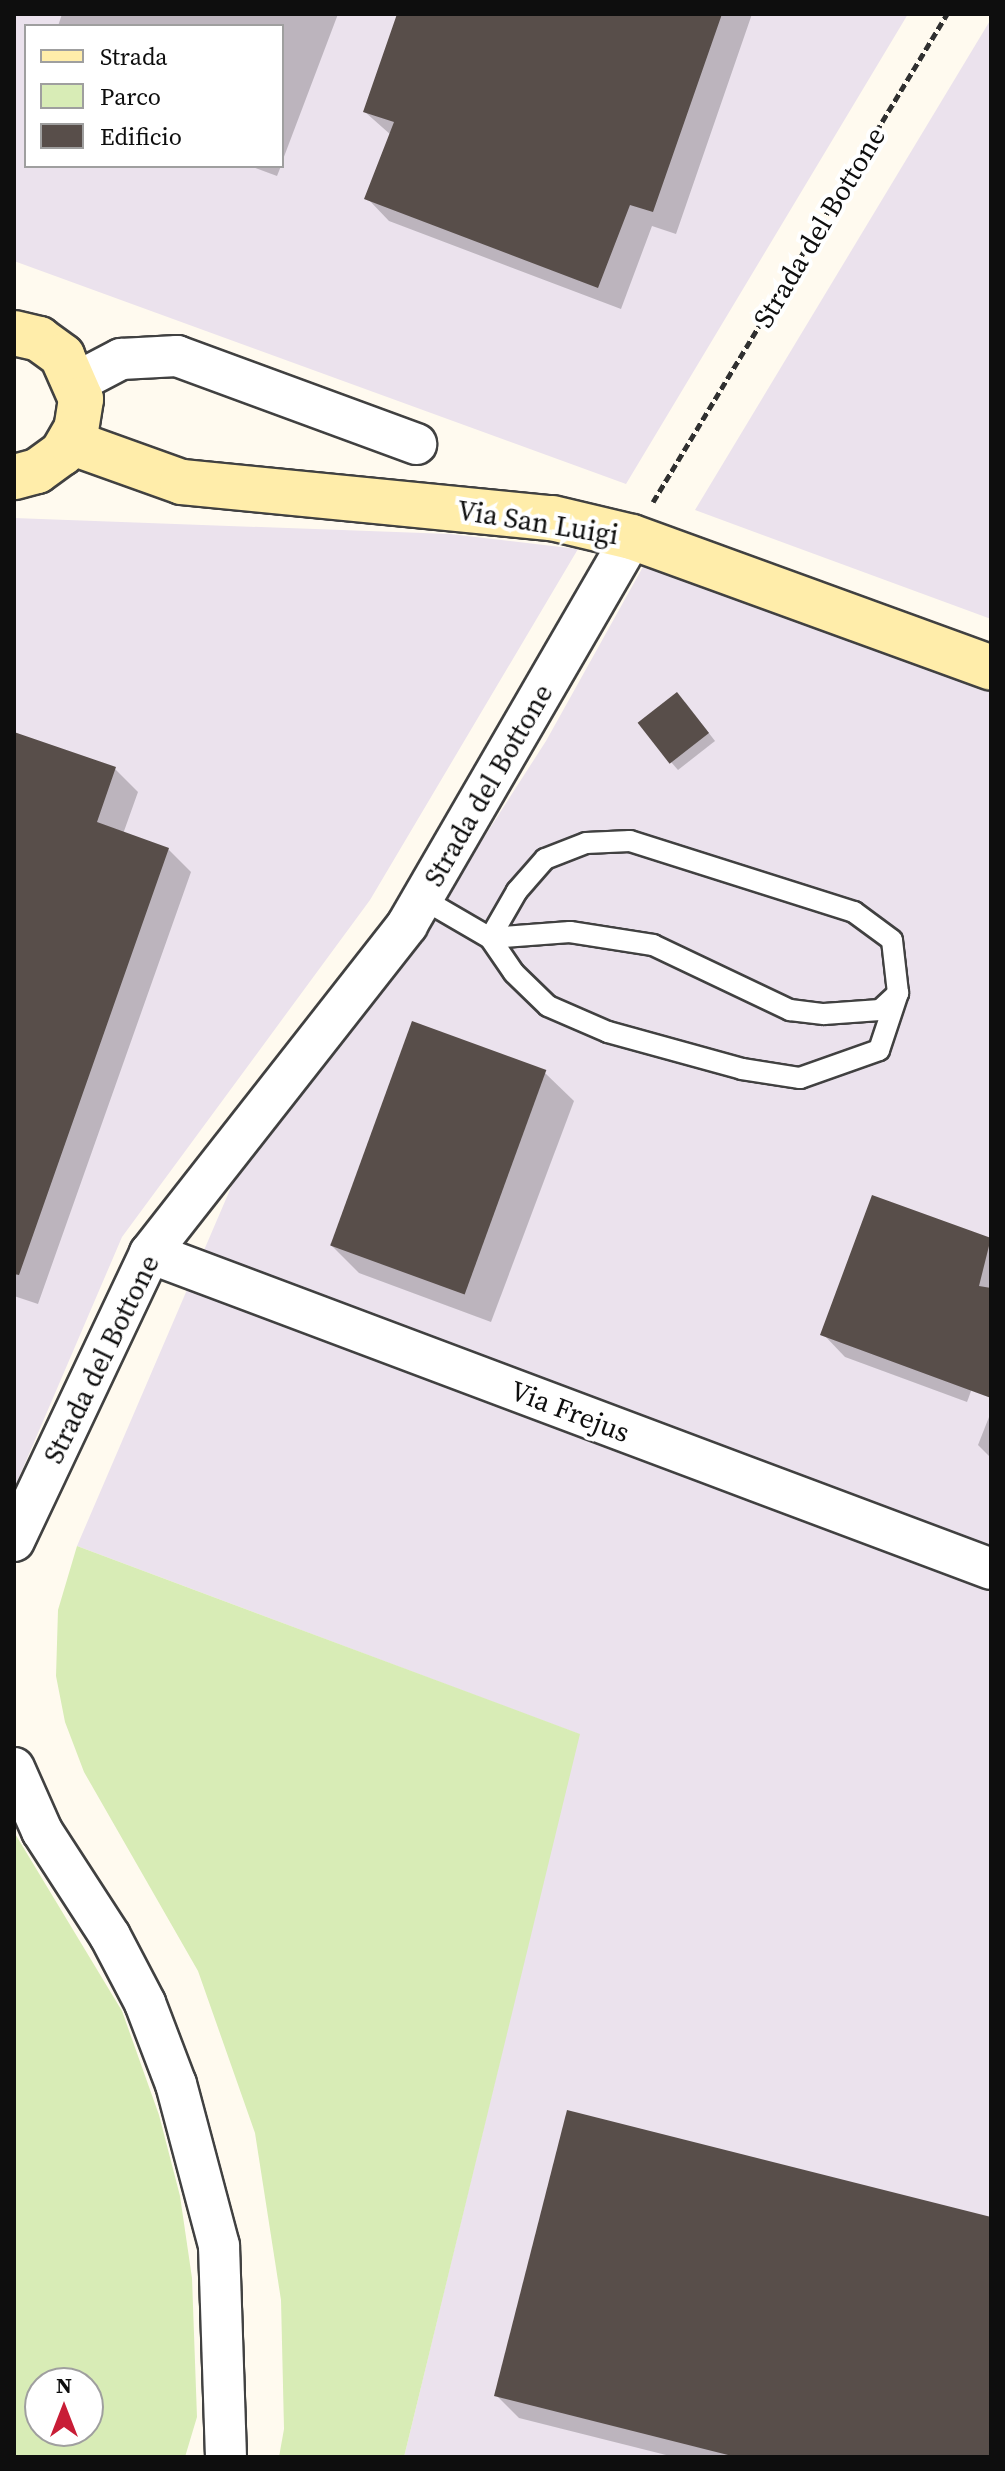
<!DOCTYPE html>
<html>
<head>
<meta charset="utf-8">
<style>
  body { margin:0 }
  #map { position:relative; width:1005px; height:2471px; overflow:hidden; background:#fffaef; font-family:"Source Serif 4",serif }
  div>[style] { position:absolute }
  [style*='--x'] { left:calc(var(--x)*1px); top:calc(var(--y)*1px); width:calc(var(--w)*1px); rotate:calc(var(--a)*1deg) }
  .industrial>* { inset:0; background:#ebe2ed }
  .green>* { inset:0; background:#d8ecb6 }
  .shadow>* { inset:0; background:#0003 }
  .building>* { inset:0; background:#584e4a; transform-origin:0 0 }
  .path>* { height:5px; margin-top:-2.5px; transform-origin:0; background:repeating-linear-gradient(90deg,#303030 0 8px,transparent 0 12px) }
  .roads { filter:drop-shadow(2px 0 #414141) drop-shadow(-2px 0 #414141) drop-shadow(0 2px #414141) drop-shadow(0 -2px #414141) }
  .lane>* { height:20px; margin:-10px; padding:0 10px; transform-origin:10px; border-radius:10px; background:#fff }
  .street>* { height:40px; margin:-20px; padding:0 20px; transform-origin:20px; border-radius:20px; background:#fff }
  .secondary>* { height:44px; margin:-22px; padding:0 22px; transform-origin:22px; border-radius:22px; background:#ffedaa }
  span { translate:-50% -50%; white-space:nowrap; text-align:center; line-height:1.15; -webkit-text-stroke:8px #fff; paint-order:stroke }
  .street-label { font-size:28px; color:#0e0e0e }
  .frame { position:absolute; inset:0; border:16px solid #0e0e0e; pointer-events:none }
  .legend { position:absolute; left:24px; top:24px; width:260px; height:144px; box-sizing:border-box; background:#fff; border:2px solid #9f9f9f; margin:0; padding:10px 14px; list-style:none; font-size:24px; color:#0e0e0e }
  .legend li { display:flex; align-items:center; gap:16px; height:40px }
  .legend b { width:40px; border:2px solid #9f9f9f }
  .north { position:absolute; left:24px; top:2367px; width:80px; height:80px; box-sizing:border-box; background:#fff; border:2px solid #9f9f9f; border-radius:50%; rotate:0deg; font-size:22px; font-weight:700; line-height:32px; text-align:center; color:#0e0e0e }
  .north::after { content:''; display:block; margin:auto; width:28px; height:36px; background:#c81d36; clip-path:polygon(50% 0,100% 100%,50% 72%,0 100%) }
</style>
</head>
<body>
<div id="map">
  <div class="industrial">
    <i style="clip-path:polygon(evenodd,14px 14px,908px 14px,626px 484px,14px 261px,14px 14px,26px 26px,282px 26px,282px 166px,26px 166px,26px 26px)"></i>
    <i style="clip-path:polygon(991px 19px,991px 619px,695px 510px)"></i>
    <i style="clip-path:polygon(14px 518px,450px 534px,578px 549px,370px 900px,122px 1237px,14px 1489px)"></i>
    <i style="clip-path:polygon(644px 565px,991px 692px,991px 2457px,404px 2457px,579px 1734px,77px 1546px,232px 1185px,425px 929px,546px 741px)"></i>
  </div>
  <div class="green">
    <i style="clip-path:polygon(77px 1546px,580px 1734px,404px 2457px,279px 2457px,284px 2429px,281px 2300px,255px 2133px,198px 1971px,84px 1772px,65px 1722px,56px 1676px,58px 1610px)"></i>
    <i style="clip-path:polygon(evenodd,14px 1832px,122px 2011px,159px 2115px,180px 2196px,192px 2278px,197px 2417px,185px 2457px,14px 2457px,14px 1832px,40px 2383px,88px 2383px,88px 2431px,40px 2431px,40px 2383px)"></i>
  </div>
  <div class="shadow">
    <i style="clip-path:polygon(62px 14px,338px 14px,282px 162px,282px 26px,58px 26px)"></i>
    <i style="clip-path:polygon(399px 14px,752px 14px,676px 234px,652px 226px,621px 309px,389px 221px,367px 198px,391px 135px,365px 112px)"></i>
    <i style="clip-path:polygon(250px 166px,281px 166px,277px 176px)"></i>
    <i style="clip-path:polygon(685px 702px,715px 741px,678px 770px,671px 762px)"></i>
    <i style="clip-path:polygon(14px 734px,115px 769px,138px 792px,123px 834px,168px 849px,191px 872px,38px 1304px,14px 1296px)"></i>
    <i style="clip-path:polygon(545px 1073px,574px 1101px,491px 1322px,359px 1273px,330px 1244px)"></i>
    <i style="clip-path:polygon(873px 1197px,991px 1240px,991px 1337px,967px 1402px,845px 1357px,823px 1334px)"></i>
    <i style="clip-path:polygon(991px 1412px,991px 1458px,978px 1445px)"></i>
    <i style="clip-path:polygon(991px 2219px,991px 2457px,674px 2457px,519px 2418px,496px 2395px)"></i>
  </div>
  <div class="building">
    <i style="clip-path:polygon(397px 14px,722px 14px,653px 212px,630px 205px,598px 288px,364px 199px,394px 122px,363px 112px)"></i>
    <i style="left:677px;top:692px;width:52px;height:50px;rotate:52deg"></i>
    <i style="clip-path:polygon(14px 732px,116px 767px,97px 822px,169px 848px,19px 1275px,14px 1274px)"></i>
    <i style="left:412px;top:1021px;width:143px;height:239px;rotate:20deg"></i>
    <i style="clip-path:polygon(872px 1195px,991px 1238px,979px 1286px,991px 1288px,991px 1398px,820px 1335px)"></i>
    <i style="clip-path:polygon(567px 2110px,991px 2217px,991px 2457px,736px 2457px,494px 2396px)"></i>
  </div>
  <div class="path">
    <i style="--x:653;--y:502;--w:570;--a:-58.93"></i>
  </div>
  <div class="roads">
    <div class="lane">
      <i style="--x:423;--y:899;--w:78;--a:30.2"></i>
      <i style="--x:490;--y:938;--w:80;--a:-4.3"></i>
      <i style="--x:570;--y:932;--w:84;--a:8.9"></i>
      <i style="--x:653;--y:945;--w:152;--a:25.4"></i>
      <i style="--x:790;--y:1010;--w:34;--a:7"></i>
      <i style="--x:824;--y:1014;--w:56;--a:-4.1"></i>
      <i style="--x:880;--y:1010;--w:25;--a:-43"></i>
      <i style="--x:898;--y:993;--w:53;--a:-96.5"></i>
      <i style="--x:892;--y:940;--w:47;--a:-143.6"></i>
      <i style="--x:854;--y:912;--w:235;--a:-162.4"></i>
      <i style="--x:630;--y:841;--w:44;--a:177.4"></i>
      <i style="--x:586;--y:843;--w:44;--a:158.7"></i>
      <i style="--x:545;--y:859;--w:43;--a:131.2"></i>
      <i style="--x:517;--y:891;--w:54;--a:119.9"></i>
      <i style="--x:490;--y:938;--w:42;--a:55.6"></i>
      <i style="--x:514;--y:973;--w:47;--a:44.1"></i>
      <i style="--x:548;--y:1006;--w:65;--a:23.4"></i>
      <i style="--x:608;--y:1032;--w:139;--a:15.4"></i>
      <i style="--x:742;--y:1069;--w:59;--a:8.8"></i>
      <i style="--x:800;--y:1078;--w:84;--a:-19.5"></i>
      <i style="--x:879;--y:1050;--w:60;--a:-71.6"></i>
    </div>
    <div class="street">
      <i style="--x:77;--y:382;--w:50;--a:-27.6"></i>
      <i style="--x:121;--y:359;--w:56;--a:-3.1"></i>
      <i style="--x:177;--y:356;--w:255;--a:20.2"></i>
      <i style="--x:150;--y:1253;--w:898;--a:20.59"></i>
      <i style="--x:14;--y:1541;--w:318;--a:-64.7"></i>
      <i style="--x:150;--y:1253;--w:417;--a:-51.9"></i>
      <i style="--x:407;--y:925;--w:449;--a:-59.9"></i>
      <i style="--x:14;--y:1768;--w:69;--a:66"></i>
      <i style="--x:42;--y:1831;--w:125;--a:57.1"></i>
      <i style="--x:110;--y:1936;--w:76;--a:62.4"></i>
      <i style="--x:145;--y:2003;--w:87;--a:69.1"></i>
      <i style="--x:176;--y:2084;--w:168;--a:75.1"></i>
      <i style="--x:219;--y:2246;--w:211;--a:88.1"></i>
    </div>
    <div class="secondary">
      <i style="--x:14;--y:333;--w:26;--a:13"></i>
      <i style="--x:39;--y:339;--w:29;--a:36"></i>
      <i style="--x:62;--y:356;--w:47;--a:66.2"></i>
      <i style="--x:81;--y:399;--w:30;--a:99"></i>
      <i style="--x:76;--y:429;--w:28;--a:120"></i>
      <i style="--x:62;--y:453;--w:31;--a:144"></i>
      <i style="--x:37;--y:471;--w:24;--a:165"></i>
      <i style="--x:70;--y:442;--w:119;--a:19.7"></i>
      <i style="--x:182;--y:482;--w:372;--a:5.6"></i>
      <i style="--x:552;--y:518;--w:82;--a:13.4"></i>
      <i style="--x:632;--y:537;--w:382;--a:20"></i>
    </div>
  </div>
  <div class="street-label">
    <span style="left:819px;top:227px;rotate:-59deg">Strada del Bottone</span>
    <span style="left:538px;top:522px;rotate:9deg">Via San Luigi</span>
    <span style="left:488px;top:785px;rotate:-60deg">Strada del Bottone</span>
    <span style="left:101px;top:1359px;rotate:-64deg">Strada del Bottone</span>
    <span style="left:570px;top:1411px;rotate:21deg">Via Frejus</span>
  </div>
  <div class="frame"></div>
  <ul class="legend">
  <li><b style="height:10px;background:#ffedaa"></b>Strada</li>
  <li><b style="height:22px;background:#d8ecb6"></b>Parco</li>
  <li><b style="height:22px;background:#584e4a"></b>Edificio</li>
  </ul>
  <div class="north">N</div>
</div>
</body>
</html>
